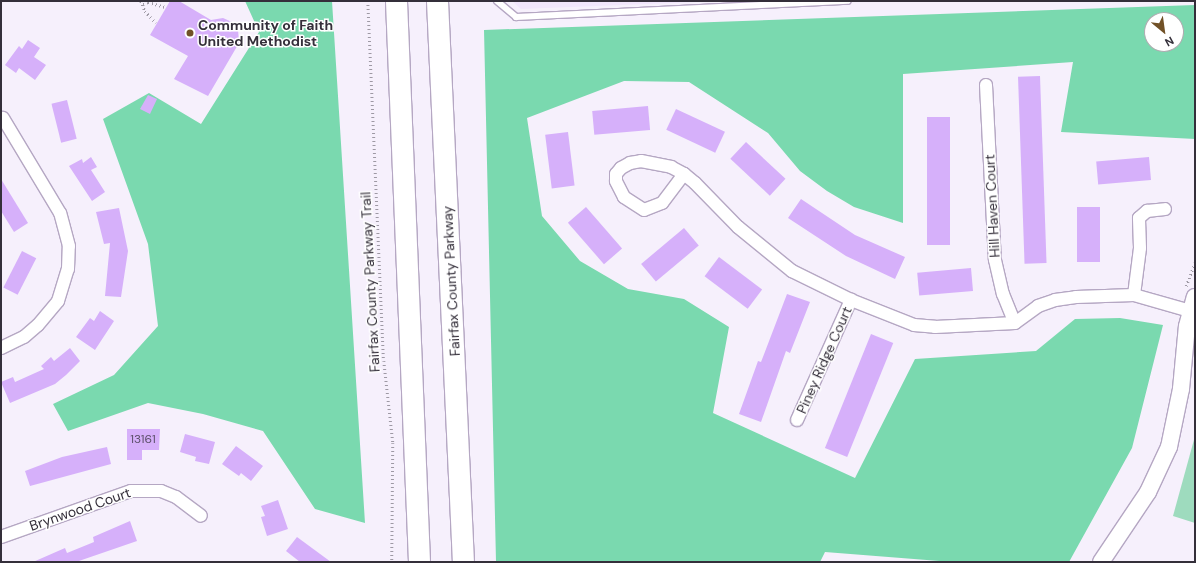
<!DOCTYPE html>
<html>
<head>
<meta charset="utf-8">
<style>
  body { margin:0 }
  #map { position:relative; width:1196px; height:563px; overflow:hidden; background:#f6f0fc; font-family:"DM Sans",sans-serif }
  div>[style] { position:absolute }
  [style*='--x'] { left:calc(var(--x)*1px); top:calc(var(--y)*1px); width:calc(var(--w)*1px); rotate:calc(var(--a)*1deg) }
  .built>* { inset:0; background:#f1e6fc }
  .green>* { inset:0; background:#9edbbe }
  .forest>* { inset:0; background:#7ad9af }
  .building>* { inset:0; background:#d6b0fa; transform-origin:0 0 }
  .path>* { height:2.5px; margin-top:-1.25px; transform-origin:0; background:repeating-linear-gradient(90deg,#9e99a4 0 1px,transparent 0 4px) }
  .roads { filter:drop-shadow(1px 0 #b5a7c3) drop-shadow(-1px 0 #b5a7c3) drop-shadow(0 1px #b5a7c3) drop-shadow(0 -1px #b5a7c3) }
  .lane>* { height:6px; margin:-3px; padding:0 3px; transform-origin:3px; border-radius:3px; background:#fff }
  .street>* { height:12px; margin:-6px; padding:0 6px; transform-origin:6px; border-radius:6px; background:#fff }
  .secondary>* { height:16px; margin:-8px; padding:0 8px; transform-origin:8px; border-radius:8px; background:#fff }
  .highway>* { height:21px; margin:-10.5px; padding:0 10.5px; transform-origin:10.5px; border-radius:10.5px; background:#fff }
  .dots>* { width:11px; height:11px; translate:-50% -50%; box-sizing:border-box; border:2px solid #fff; border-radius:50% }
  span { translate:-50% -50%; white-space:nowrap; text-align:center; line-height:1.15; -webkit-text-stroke:3px #fff; paint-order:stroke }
  .number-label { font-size:12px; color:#5c4f6a }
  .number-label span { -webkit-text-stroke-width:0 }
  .poi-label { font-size:14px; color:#342f3a; font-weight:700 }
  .left { translate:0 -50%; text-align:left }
  .street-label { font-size:14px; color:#342f3a }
  .frame { position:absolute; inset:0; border:2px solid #342f3a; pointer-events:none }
  .north { position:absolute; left:1144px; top:12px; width:40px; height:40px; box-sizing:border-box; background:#fff; border:1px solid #aeacb0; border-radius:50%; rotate:151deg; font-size:11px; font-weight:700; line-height:16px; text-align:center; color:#342f3a }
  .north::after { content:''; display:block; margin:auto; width:14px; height:18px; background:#715127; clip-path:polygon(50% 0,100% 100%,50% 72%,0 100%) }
</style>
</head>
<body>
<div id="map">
  <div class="built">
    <i style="clip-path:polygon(512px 1px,722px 1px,521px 9px)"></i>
  </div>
  <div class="green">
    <i style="clip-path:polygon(1195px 436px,1195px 523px,1173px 516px)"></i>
  </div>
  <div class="forest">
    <i style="clip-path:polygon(245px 1px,332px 1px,365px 523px,315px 509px,263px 431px,203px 414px,148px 403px,68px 431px,53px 404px,114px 375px,158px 326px,148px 244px,103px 119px,149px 93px,201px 124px,259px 32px)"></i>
    <i style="clip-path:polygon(evenodd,1195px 5px,1195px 139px,1061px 132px,1073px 62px,903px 74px,903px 223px,854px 207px,827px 191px,800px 171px,768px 133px,689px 82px,624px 81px,527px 118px,542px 216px,580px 261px,628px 289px,684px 299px,729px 327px,713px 413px,855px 478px,915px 359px,1036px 351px,1075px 319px,1120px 318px,1163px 325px,1132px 448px,1069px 562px,952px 562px,825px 552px,820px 562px,496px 562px,484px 30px,1195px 5px,1152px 20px,1176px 20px,1176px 44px,1152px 44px,1152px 20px)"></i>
  </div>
  <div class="building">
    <i style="clip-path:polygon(170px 1px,179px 1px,211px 20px,223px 18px,232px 22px,238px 29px,239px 43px,208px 96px,174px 79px,188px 56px,150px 35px)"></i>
    <i style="clip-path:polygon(28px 40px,40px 48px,34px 57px,46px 65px,35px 80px,19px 68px,16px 73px,5px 65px,19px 46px,22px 49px)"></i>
    <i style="left:1040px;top:76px;width:187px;height:22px;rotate:88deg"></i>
    <i style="clip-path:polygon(148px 95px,157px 99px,150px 114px,140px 109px)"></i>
    <i style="left:67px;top:100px;width:40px;height:16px;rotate:76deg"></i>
    <i style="left:648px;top:106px;width:24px;height:56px;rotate:85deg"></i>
    <i style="left:676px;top:109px;width:54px;height:23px;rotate:25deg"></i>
    <i style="left:927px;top:117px;width:23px;height:128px"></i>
    <i style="left:568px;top:132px;width:54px;height:23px;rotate:83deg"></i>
    <i style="left:746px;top:142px;width:54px;height:23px;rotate:43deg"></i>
    <i style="clip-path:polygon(91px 157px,97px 167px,91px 170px,105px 192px,92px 201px,69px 166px,82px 159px,83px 163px)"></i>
    <i style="left:1149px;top:157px;width:23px;height:53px;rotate:85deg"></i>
    <i style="clip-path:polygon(1px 179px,28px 223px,14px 232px,1px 211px)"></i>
    <i style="clip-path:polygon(801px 199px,855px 235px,905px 257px,895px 279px,846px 256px,788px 218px)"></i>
    <i style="left:586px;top:207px;width:55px;height:24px;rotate:49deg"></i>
    <i style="left:1077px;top:207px;width:23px;height:55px"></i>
    <i style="clip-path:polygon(119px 208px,128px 251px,121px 297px,105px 296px,110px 243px,104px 244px,96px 212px)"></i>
    <i style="left:684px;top:228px;width:23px;height:56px;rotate:50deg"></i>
    <i style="left:22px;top:251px;width:16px;height:41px;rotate:27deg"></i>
    <i style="left:719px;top:257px;width:54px;height:24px;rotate:37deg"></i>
    <i style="left:971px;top:268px;width:23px;height:54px;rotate:85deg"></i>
    <i style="clip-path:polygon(787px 294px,810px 302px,790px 353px,786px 351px,761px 422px,739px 414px,758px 361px,761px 362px)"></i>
    <i style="clip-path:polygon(100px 311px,114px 321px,95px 350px,76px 337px,90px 318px,94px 321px)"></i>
    <i style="left:871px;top:334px;width:24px;height:123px;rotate:22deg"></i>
    <i style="clip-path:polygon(70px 348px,80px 361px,66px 375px,55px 384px,10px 403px,1px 382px,13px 377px,15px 382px,44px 369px,41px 366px,51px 357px,54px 361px)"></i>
    <i style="clip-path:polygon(127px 429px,160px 429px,159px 450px,142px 450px,142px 460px,127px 460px)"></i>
    <i style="clip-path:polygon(185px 434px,215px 442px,209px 464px,195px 461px,196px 457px,180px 452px)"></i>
    <i style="clip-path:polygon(236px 446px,263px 466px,251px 481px,241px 473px,239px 476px,222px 464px)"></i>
    <i style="clip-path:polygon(107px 447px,111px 464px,30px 486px,25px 471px,62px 457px)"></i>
    <i style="clip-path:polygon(278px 500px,288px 529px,267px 536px,261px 517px,265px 516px,261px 506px)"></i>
    <i style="clip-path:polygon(130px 521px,137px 541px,76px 562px,33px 562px,65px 548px,67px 553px,94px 542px,93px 537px)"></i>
    <i style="clip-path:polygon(297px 537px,331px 562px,300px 562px,286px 551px)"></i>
  </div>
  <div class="path">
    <i style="--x:141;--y:1;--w:11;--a:68"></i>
    <i style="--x:145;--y:11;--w:16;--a:47"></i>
    <i style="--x:368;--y:1;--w:360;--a:87.5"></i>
    <i style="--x:384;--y:361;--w:82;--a:83.7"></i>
    <i style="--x:393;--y:443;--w:119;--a:90.5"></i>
    <i style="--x:143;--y:4;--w:5;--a:-22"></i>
    <i style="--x:148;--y:2;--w:19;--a:16"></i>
    <i style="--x:1186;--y:286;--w:26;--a:-69"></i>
  </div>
  <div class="roads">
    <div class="lane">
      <i style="--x:497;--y:1;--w:25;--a:40"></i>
      <i style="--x:516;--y:17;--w:332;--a:-2.8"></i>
    </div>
    <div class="street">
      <i style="--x:986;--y:85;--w:175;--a:87.1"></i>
      <i style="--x:995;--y:260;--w:35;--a:77"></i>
      <i style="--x:1003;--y:294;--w:31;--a:68"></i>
      <i style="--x:684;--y:174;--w:36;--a:127"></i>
      <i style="--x:662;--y:203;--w:19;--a:159"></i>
      <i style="--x:644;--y:210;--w:24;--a:-147"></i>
      <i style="--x:624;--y:197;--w:18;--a:-117"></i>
      <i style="--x:616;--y:181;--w:7;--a:-90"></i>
      <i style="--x:616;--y:174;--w:8;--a:-50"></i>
      <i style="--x:621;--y:168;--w:10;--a:-29"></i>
      <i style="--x:630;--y:163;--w:11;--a:-10"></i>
      <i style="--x:641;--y:161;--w:31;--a:11"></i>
      <i style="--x:671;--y:167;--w:15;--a:28"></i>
      <i style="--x:684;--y:174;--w:14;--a:39"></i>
      <i style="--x:695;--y:183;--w:62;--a:45.7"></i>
      <i style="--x:738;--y:227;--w:70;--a:39.2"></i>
      <i style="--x:792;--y:271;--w:66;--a:26.2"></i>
      <i style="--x:851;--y:300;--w:68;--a:21.6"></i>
      <i style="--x:914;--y:325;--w:21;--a:5"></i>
      <i style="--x:935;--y:327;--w:80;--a:-2.9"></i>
      <i style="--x:1015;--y:323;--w:29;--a:-36"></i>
      <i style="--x:1038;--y:306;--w:18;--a:-19"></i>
      <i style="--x:1055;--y:300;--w:21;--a:-8"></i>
      <i style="--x:1076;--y:297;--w:58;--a:-2"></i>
      <i style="--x:1134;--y:295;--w:58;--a:15.9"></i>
      <i style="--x:1134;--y:295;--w:47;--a:-82.7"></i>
      <i style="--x:1140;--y:248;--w:30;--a:-92"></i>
      <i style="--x:1139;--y:218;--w:11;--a:-41"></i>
      <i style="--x:1147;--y:211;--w:18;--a:-6"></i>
      <i style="--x:1;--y:348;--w:25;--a:-26"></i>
      <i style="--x:24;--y:337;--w:18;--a:-41"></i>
      <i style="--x:38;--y:325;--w:31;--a:-50"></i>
      <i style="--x:58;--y:301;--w:34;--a:-73"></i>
      <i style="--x:68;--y:269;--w:23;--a:-88"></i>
      <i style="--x:69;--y:246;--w:34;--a:-105"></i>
      <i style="--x:60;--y:213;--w:111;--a:-121"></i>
      <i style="--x:797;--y:420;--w:132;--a:-65.8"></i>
      <i style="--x:1;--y:537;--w:138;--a:-19.5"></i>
      <i style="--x:131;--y:491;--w:30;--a:0"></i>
      <i style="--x:161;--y:491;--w:16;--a:22"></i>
      <i style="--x:176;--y:497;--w:31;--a:37"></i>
    </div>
    <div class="secondary">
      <i style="--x:1101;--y:562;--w:84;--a:-56.1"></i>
      <i style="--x:1148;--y:492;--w:50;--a:-65"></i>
      <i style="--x:1169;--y:447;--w:59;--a:-78.3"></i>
      <i style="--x:1181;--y:389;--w:63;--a:-84.6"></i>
      <i style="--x:1187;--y:326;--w:30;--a:-75"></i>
    </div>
    <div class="highway">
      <i style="--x:396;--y:1;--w:561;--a:87.65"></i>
      <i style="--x:437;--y:1;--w:562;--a:87.35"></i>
    </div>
  </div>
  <div class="dots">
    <i style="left:190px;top:33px;background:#715127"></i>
  </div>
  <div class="number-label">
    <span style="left:143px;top:440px">13161</span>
  </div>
  <div class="poi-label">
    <span class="left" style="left:198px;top:33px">Community of Faith<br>United Methodist</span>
  </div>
  <div class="street-label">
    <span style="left:992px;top:206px;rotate:-93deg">Hill Haven Court</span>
    <span style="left:451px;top:281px;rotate:-93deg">Fairfax County Parkway</span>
    <span style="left:370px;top:282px;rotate:-93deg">Fairfax County Parkway Trail</span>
    <span style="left:824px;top:360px;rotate:-66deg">Piney Ridge Court</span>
    <span style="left:80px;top:509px;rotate:-19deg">Brynwood Court</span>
  </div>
  <div class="frame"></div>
  <div class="north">N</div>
</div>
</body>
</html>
